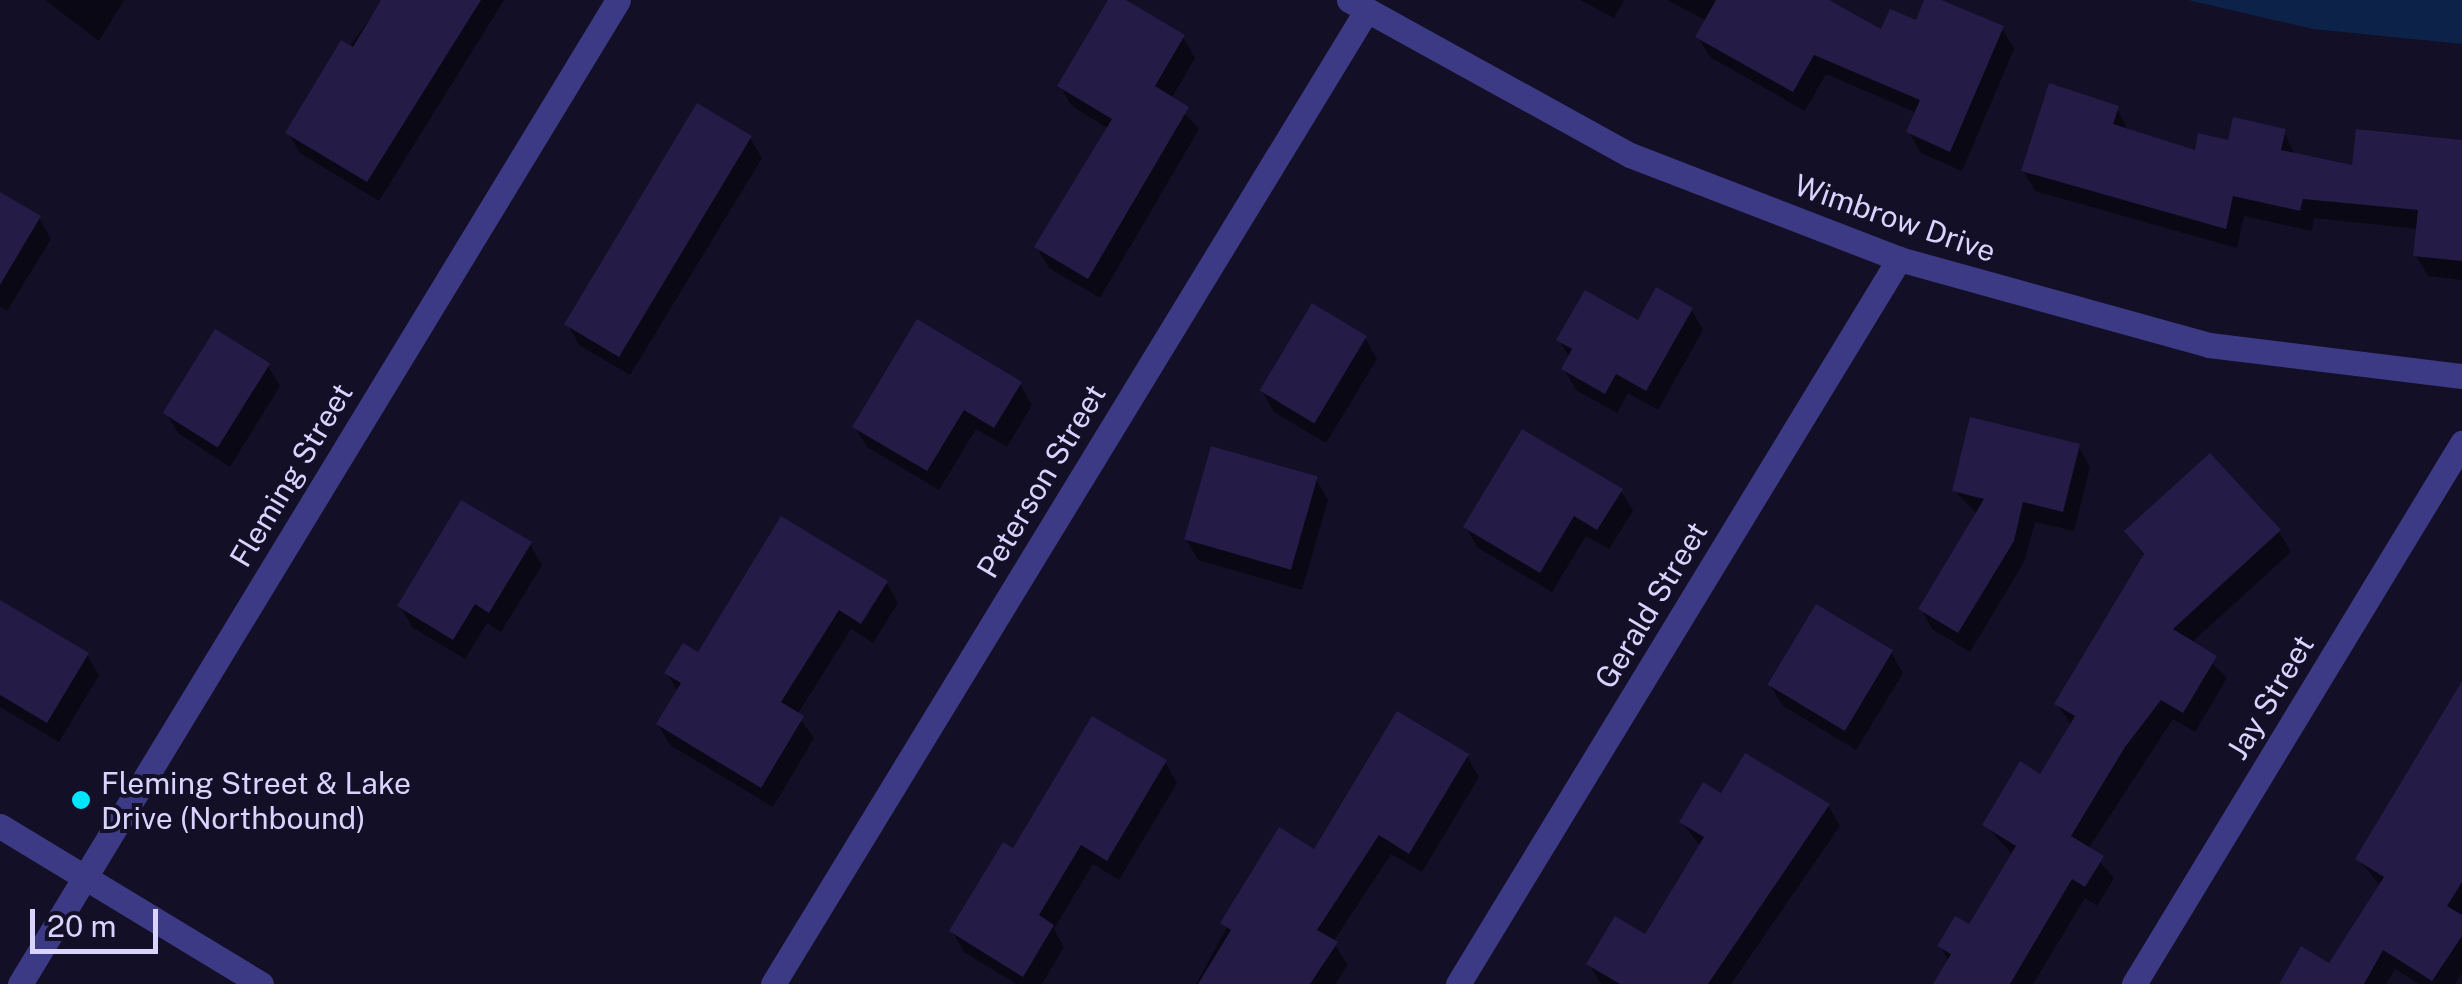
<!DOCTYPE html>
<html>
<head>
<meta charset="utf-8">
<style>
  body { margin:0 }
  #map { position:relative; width:2462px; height:984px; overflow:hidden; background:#130f26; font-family:"Public Sans",sans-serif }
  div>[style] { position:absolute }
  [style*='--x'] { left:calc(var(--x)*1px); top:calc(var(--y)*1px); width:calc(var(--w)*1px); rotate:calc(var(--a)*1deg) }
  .water>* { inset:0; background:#0c2248 }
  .shadow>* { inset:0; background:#0007 }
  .building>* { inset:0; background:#241b47; transform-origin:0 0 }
  .minor>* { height:25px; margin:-12.5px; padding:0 12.5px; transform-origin:12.5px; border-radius:12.5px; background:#3d3a85 }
  .dots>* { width:28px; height:28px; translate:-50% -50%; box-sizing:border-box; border:5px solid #130f26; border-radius:50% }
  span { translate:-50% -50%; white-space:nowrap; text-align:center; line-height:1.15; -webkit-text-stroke:8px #130f26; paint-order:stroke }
  .street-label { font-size:30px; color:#d9d4ff }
  .poi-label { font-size:30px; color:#d9d4ff }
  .left { translate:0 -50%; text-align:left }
  .scale { position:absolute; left:30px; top:909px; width:128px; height:45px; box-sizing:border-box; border:5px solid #d9d4ff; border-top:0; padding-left:12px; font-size:30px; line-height:35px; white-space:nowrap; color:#d9d4ff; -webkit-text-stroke:8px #130f26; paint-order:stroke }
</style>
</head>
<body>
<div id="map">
  <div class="water">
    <i style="clip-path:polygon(2188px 0,2462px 0,2462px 44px,2313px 29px)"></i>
  </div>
  <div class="shadow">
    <i style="clip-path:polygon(45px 0,124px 0,99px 41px)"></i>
    <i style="clip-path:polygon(383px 0,504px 0,379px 201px,300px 153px,288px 133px)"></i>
    <i style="clip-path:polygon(1111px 0,1183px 37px,1195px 58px,1171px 99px,1199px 129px,1100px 298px,1049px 268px,1037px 247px,1109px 129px,1072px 106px,1060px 86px)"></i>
    <i style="clip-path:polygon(1580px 0,1624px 0,1614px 18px)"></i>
    <i style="clip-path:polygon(1667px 0,1823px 0,1882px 33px,1917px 23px,1934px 0,2002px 28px,2014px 49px,1962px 171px,1921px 153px,1909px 132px,1917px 113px,1826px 74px,1805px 111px,1710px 57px,1698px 37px,1707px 21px)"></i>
    <i style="clip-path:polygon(2117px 108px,2128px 131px,2196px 153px,2284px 131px,2295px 156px,2354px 168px,2462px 141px,2462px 280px,2428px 276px,2416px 256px,2419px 229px,2314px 218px,2312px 231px,2244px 216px,2237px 248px,2035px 191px,2023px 170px)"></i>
    <i style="clip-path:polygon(750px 138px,762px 158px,630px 375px,579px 345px,568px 325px)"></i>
    <i style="clip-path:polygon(0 195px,39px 218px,51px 239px,7px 311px,0 307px)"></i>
    <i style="clip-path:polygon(1691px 309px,1703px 330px,1658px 410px,1628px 393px,1617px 413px,1576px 390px,1564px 369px,1570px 358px,1559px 340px)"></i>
    <i style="clip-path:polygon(1365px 338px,1377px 359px,1326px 443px,1274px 412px,1262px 391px)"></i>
    <i style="clip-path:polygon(268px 366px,280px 386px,230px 467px,178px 433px,166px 413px)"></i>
    <i style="clip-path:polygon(1020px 384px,1032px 405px,1007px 447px,976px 429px,939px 490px,867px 447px,855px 427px)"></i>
    <i style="clip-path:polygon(2078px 446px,2090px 467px,2074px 531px,2035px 522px,2024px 562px,1970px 652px,1932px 629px,1921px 609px,1977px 514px,1955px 491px)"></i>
    <i style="clip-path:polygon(1316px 479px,1328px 500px,1302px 590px,1198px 560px,1186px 539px)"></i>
    <i style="clip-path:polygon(1621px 491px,1633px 511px,1609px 549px,1586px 536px,1552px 592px,1478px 548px,1466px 527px)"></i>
    <i style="clip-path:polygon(2127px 532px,2279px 532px,2291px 552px,2191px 643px,2227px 678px,2195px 732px,2173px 719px,2088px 849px,2114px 878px,2097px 906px,2085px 898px,2033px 984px,1936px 984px,1949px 962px,1940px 946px,1970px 927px,2013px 855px,1985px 825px,2041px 777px,2072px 726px,2057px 704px,2145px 558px)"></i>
    <i style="clip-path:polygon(530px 544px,542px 565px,501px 632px,487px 623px,465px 659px,412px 627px,400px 606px)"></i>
    <i style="clip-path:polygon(886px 582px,898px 603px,873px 643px,851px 629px,797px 715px,814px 738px,773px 807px,670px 745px,658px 725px,678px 692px,667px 673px)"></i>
    <i style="clip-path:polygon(0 602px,87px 655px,99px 675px,59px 742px,0 707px)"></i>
    <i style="clip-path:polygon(1891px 652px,1903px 673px,1856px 750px,1782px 705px,1770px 685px)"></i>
    <i style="clip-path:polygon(2462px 689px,2462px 973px,2455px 984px,2419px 984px,2395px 969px,2386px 984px,2282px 984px,2330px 966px,2381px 886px,2358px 859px)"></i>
    <i style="clip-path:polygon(1467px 756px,1479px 777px,1422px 872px,1391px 854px,1333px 942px,1348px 965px,1335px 984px,1196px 984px,1280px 831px,1315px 853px)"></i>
    <i style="clip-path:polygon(1165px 762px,1177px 783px,1119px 880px,1093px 864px,1054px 929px,1064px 947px,1042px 984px,1016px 984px,964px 952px,952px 931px,1014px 851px)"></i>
    <i style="clip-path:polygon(1722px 796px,1828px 805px,1840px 826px,1731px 984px,1601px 984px,1589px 964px,1646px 938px,1701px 847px,1682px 822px)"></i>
  </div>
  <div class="building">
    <i style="clip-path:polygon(381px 0,481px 0,367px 182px,285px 133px,341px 40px,353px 47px)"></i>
    <i style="clip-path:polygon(1108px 0,1126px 0,1185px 35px,1155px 86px,1189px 107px,1088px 279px,1034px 247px,1112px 119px,1057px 86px)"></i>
    <i style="clip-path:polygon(1716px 0,1829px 0,1881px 29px,1890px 9px,1916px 20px,1924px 0,1941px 0,2004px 26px,1950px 152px,1906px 132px,1920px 100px,1814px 55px,1793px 92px,1695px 37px)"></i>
    <i style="clip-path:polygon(2049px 83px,2119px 106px,2113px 124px,2195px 150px,2198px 133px,2228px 140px,2233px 117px,2286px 129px,2281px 150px,2352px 165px,2356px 129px,2462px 140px,2462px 261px,2413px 256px,2418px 210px,2303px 199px,2300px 211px,2233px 196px,2226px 229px,2021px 171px)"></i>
    <i style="left:697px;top:103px;width:64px;height:258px;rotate:31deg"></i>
    <i style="clip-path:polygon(0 192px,41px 216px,0 285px)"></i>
    <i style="clip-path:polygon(1656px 287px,1693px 308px,1646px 391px,1616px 374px,1605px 394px,1561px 369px,1572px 349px,1556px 340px,1585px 290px,1638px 320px)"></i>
    <i style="left:1312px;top:303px;width:64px;height:102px;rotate:31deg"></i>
    <i style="clip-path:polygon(917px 319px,1022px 382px,994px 428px,964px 410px,927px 471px,852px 427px)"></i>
    <i style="left:215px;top:329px;width:65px;height:99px;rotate:32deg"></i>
    <i style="clip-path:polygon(1970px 417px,2080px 444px,2063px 512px,2023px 502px,2014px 541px,1958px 633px,1918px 609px,1984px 499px,1952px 491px)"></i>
    <i style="clip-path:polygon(1522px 429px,1623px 489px,1597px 530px,1574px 516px,1540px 573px,1463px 527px)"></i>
    <i style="left:1211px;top:446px;width:111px;height:97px;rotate:16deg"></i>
    <i style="clip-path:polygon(2210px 453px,2281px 530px,2173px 629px,2217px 656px,2183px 713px,2161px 700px,2125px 747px,2071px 836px,2104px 856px,2085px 887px,2072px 879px,2010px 984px,1933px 984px,1951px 954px,1937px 946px,1955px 916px,1969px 924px,2016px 846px,1982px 825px,2020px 761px,2040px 774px,2075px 716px,2054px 704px,2144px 554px,2124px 531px)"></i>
    <i style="clip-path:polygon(461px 500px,532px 542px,489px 613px,475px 604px,453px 640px,397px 606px)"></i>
    <i style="clip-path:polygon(781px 516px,888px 581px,861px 624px,839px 610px,781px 702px,804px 716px,761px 788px,656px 724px,681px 683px,664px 673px,683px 643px,698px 652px)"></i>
    <i style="clip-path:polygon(0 600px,89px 653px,47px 723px,0 695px)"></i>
    <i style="left:1816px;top:604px;width:90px;height:94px;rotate:31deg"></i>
    <i style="clip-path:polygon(2462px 681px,2462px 882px,2447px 906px,2462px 915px,2462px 936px,2432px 981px,2383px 950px,2364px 984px,2279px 984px,2301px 946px,2329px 963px,2384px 877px,2355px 859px)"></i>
    <i style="clip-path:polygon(1397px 711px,1469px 754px,1409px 854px,1379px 835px,1317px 930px,1338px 942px,1310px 984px,1198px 984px,1231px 930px,1220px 923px,1279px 827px,1314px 849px)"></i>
    <i style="clip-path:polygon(1092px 716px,1167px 760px,1107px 861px,1081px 845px,1039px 915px,1054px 925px,1023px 977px,949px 931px,1003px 842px,1013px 848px)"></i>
    <i style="clip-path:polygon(1745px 753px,1830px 804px,1708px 984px,1620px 984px,1586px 964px,1615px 916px,1645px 934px,1704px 837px,1679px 822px,1703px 782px,1721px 793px)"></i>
  </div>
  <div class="minor">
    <i style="--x:1349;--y:0;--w:321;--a:28.9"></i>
    <i style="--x:1630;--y:155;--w:288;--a:21.1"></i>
    <i style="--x:1899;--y:259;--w:322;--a:15.5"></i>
    <i style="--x:2209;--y:345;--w:255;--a:7"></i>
    <i style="--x:0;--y:826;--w:305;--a:31.2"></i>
    <i style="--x:20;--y:984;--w:1151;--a:-58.71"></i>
    <i style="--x:773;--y:984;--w:1137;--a:-58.63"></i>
    <i style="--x:1458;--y:984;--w:849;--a:-58.69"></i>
    <i style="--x:2134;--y:984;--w:633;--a:-58.77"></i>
  </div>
  <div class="dots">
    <i style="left:81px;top:800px;background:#00e5ff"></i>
  </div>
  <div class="street-label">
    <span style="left:1895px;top:218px;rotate:19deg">Wimbrow Drive</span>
    <span style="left:291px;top:475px;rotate:-59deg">Fleming Street</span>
    <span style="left:1041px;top:481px;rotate:-59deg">Peterson Street</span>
    <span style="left:1651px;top:605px;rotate:-59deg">Gerald Street</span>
    <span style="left:2270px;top:697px;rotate:-59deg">Jay Street</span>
  </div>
  <div class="poi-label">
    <span class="left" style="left:101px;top:800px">Fleming Street &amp; Lake<br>Drive (Northbound)</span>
  </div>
  <div class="scale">20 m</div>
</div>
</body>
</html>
